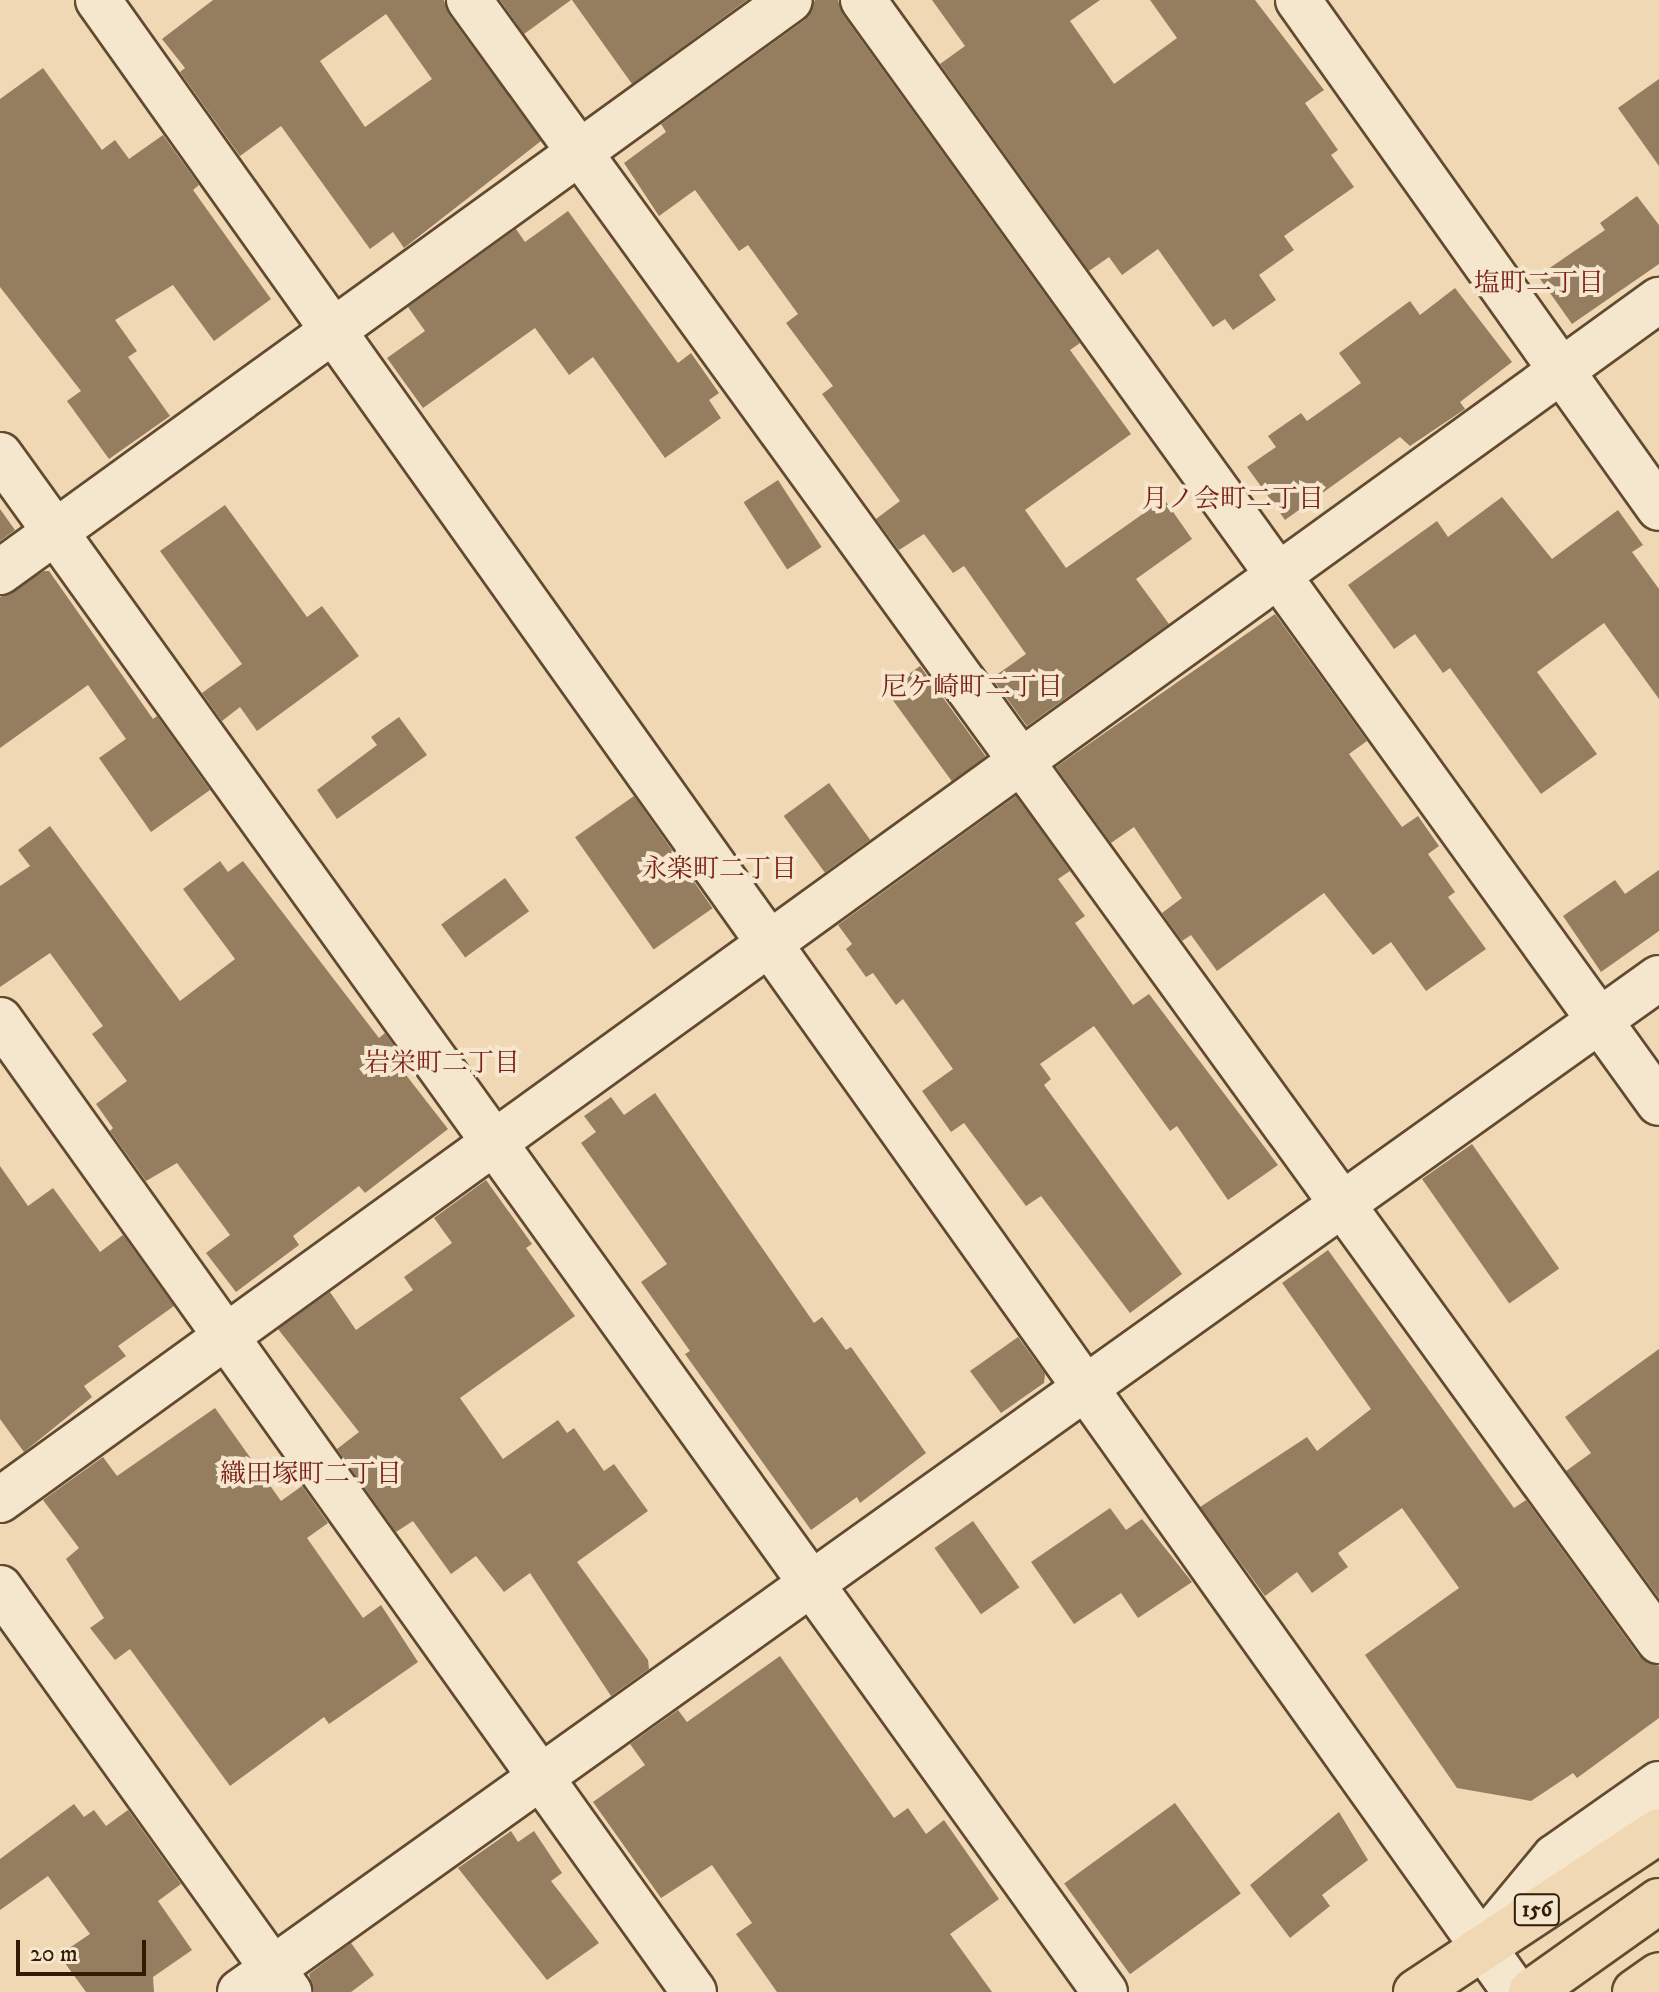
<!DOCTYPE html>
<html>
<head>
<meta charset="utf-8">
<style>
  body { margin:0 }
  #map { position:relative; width:1659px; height:1992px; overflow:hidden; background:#efd8b3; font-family:"IM FELL DW Pica","Noto Serif JP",serif }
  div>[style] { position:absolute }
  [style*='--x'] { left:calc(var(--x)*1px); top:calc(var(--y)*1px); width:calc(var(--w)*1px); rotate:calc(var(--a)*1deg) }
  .building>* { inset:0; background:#957d5f; transform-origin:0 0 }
  .roads { filter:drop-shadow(2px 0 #624a30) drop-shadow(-2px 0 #624a30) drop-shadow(0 2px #624a30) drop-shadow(0 -2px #624a30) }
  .street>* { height:44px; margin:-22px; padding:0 22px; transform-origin:22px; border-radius:22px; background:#f5e6ce }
  .highway>* { height:44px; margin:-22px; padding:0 22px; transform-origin:22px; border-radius:22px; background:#efd8b3 }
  span { translate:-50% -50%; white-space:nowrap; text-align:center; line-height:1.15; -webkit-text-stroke:8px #f5e6ce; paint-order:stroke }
  .shield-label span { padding:2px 6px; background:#f5e6ce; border:2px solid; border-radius:6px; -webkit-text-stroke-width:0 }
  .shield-label { font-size:22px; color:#331a05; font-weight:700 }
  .neighbourhood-label { font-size:26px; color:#7a1f14 }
  .scale { position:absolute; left:16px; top:1940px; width:130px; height:36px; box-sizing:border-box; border:4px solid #331a05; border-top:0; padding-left:10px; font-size:24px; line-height:28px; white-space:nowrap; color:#331a05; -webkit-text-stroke:6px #f5e6ce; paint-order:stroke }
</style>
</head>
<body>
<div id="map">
  <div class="building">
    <i style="clip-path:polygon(evenodd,213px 0,444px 0,449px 15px,541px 141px,404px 248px,393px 232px,370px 249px,281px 126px,240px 156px,180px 72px,185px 68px,162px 39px,213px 0,386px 14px,432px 79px,365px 127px,320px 61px,386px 14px)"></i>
    <i style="clip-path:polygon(500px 0,571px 0,524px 34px)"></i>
    <i style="clip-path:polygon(572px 0,747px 0,632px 84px)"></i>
    <i style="clip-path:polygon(815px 0,838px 0,843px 15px,1080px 343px,1070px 350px,1131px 434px,1025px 510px,1066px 568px,1164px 499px,1192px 539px,1136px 579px,1169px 624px,1027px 726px,992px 678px,1026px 654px,964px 566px,953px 573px,924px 534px,899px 550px,876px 519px,900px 501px,822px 394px,833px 386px,786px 323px,798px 314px,748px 245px,739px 251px,695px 190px,659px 216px,624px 163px,666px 132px,661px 124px,805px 20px)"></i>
    <i style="clip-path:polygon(932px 0,1100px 0,1070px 21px,1114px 84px,1177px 38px,1150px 0,1255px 0,1324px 90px,1305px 103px,1338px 150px,1331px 155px,1354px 187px,1284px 236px,1294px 250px,1259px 275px,1276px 300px,1233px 330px,1225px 319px,1213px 327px,1158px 249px,1122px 275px,1109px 257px,1089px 271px,940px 64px,965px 46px)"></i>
    <i style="clip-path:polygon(43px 68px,102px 150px,115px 140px,129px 159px,163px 135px,199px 185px,193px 190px,271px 299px,214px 341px,173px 285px,115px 320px,137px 351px,128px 357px,170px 416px,109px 459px,67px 401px,81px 391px,0 287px,0 99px)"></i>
    <i style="clip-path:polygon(1659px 79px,1659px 166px,1618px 108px)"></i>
    <i style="clip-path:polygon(1637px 196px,1659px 225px,1659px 264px,1572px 324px,1538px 276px,1605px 230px,1600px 223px)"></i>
    <i style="clip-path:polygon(568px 211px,678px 363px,691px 353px,719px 393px,709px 400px,721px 418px,665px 458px,593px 357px,569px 375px,535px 328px,423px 408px,387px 358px,425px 331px,408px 307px,516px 229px,525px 242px)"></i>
    <i style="clip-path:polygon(1455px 288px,1512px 362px,1460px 402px,1465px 409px,1410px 446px,1400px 437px,1285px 520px,1247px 467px,1276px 447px,1268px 436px,1301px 413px,1307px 421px,1361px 383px,1339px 353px,1410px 301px,1420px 315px)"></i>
    <i style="left:778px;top:480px;width:80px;height:41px;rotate:57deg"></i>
    <i style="clip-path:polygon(1502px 497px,1552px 559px,1618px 510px,1643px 545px,1632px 552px,1659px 589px,1659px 699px,1604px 623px,1537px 672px,1597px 754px,1541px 794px,1450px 668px,1443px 673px,1415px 634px,1394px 649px,1348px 585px,1437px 521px,1448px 537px)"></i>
    <i style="clip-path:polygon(225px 505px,307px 617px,322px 606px,359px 656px,257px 731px,240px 707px,222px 721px,202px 693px,242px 664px,160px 551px)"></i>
    <i style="clip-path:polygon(0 509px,15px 530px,0 541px)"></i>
    <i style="clip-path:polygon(44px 571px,49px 571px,153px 719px,157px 716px,210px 790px,151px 832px,99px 758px,126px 739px,88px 685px,0 748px,0 597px)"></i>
    <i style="clip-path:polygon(1275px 614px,1367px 741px,1349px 754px,1402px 827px,1418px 816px,1439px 846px,1428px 854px,1455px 892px,1448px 897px,1486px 949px,1426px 991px,1391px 942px,1373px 955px,1324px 893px,1217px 971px,1191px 935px,1182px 941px,1162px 913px,1182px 898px,1134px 827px,1111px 843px,1056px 767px)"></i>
    <i style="left:920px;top:666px;width:112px;height:42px;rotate:54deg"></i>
    <i style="clip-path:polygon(399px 717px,427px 755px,337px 819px,317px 790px,377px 745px,371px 737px)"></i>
    <i style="left:829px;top:783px;width:70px;height:56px;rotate:54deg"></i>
    <i style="left:634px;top:796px;width:137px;height:72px;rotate:55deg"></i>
    <i style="clip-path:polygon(1016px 796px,1070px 871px,1058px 879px,1085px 916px,1075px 923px,1133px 1005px,1149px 994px,1278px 1165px,1228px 1200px,1177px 1126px,1170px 1131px,1094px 1026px,1040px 1064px,1051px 1079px,1044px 1085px,1182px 1274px,1130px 1313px,1041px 1196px,1026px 1206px,964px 1123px,951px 1132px,922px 1091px,953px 1069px,903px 999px,896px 1005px,873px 973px,866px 977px,846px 949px,852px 944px,838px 925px)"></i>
    <i style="clip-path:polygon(50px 826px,180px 1001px,235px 959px,183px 889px,220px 861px,228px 872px,243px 861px,379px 1038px,385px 1033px,412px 1071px,406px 1075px,448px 1129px,365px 1193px,359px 1186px,293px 1236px,299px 1245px,236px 1292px,206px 1253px,230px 1235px,177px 1163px,146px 1181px,110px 1131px,113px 1128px,96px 1104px,127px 1081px,92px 1034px,103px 1026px,50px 953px,0 987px,0 886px,30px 866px,18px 850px)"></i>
    <i style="clip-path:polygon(1659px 870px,1659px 931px,1601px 972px,1563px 916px,1615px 880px,1625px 894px)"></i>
    <i style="left:505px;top:878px;width:41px;height:79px;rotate:54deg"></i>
    <i style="clip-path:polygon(655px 1093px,814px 1323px,822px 1317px,846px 1350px,851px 1347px,926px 1453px,860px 1503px,857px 1497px,811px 1530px,685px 1354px,690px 1351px,641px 1282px,667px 1264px,581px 1143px,596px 1132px,584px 1116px,611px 1097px,624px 1115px)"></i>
    <i style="left:1472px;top:1144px;width:152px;height:61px;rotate:55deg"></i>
    <i style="clip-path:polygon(0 1166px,28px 1206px,53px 1188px,100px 1252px,123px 1235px,174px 1306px,118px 1346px,126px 1356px,84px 1386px,92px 1397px,24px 1452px,0 1419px)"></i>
    <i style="clip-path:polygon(486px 1180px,532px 1244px,526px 1248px,575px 1316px,460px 1398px,503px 1459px,558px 1420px,567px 1433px,574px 1428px,604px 1471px,614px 1464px,648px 1511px,577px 1562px,648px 1660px,649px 1669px,611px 1696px,530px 1573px,504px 1592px,476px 1556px,451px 1574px,413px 1521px,396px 1532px,337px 1449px,359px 1432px,278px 1329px,330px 1292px,356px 1330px,413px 1290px,404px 1277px,452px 1243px,434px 1218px)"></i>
    <i style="clip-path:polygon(1328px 1250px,1514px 1508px,1526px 1500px,1639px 1656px,1659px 1666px,1659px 1718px,1577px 1778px,1573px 1773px,1531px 1801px,1457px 1788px,1365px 1655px,1459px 1588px,1402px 1508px,1338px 1553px,1348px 1567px,1312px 1593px,1297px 1572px,1265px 1596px,1200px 1507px,1307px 1437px,1317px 1451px,1371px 1409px,1282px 1283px)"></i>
    <i style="clip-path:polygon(1018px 1337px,1045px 1374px,1044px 1383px,1001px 1413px,970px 1371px)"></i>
    <i style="clip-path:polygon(1659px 1349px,1659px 1598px,1566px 1471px,1591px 1453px,1565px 1417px)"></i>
    <i style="clip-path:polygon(215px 1408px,281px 1501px,302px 1486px,328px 1523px,307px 1538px,363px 1618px,381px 1605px,418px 1662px,329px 1724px,324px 1717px,230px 1786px,130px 1649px,115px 1660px,90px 1628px,104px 1618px,66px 1559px,79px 1548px,43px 1500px,103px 1457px,117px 1476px)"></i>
    <i style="clip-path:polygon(1110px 1508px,1126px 1530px,1142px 1519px,1192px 1582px,1138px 1618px,1121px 1593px,1074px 1624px,1031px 1562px)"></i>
    <i style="left:973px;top:1521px;width:81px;height:47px;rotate:55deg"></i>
    <i style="clip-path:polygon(780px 1656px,894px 1818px,908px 1808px,926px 1834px,944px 1820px,999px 1899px,950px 1934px,992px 1992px,777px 1992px,736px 1934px,752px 1923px,712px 1865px,661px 1898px,593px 1802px,645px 1765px,630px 1744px,678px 1710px,687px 1722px)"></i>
    <i style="left:1175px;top:1803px;width:112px;height:137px;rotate:54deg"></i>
    <i style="clip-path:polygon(74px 1804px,84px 1817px,94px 1810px,106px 1826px,128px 1810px,181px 1884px,158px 1901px,192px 1950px,153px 1977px,154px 1992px,86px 1992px,59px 1955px,90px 1934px,48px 1876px,0 1910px,0 1859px)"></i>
    <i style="clip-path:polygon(1339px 1812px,1368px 1860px,1322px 1895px,1330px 1906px,1290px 1938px,1250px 1885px)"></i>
    <i style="clip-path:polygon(511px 1831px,518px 1842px,534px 1831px,562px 1873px,551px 1881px,599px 1943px,547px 1980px,458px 1868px)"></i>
    <i style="clip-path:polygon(351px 1943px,374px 1975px,351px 1992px,314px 1992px,309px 1974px)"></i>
  </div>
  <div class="roads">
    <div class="street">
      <i style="--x:98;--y:0;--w:2445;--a:54.57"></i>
      <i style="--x:469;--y:0;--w:2027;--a:54.05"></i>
      <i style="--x:863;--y:0;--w:1360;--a:54.18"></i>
      <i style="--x:1298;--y:0;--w:623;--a:54.6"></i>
      <i style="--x:0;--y:455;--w:1893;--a:54.29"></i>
      <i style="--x:0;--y:572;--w:975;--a:-35.91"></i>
      <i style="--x:0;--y:1020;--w:1194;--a:54.47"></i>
      <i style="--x:0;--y:1500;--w:2048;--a:-35.88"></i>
      <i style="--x:0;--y:1588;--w:497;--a:54.4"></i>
      <i style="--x:1486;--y:1940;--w:108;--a:-50.3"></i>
      <i style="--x:1555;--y:1857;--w:127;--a:-35.1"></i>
      <i style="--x:240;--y:1992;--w:1744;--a:-35.55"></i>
    </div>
    <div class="highway">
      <i style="--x:1416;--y:1992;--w:291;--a:-33.5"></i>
      <i style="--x:1531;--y:1992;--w:157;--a:-35.4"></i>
      <i style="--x:1635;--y:1992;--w:29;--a:-35"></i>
    </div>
  </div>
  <div class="shield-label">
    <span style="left:1537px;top:1910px">156</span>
  </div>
  <div class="neighbourhood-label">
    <span style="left:1539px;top:284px">塩町二丁目</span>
    <span style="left:1233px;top:500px">月ノ会町二丁目</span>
    <span style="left:972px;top:688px">尼ケ崎町二丁目</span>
    <span style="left:719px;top:870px">永楽町二丁目</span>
    <span style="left:442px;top:1064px">岩栄町二丁目</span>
    <span style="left:311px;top:1475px">織田塚町二丁目</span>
  </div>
  <div class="scale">20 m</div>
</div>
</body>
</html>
